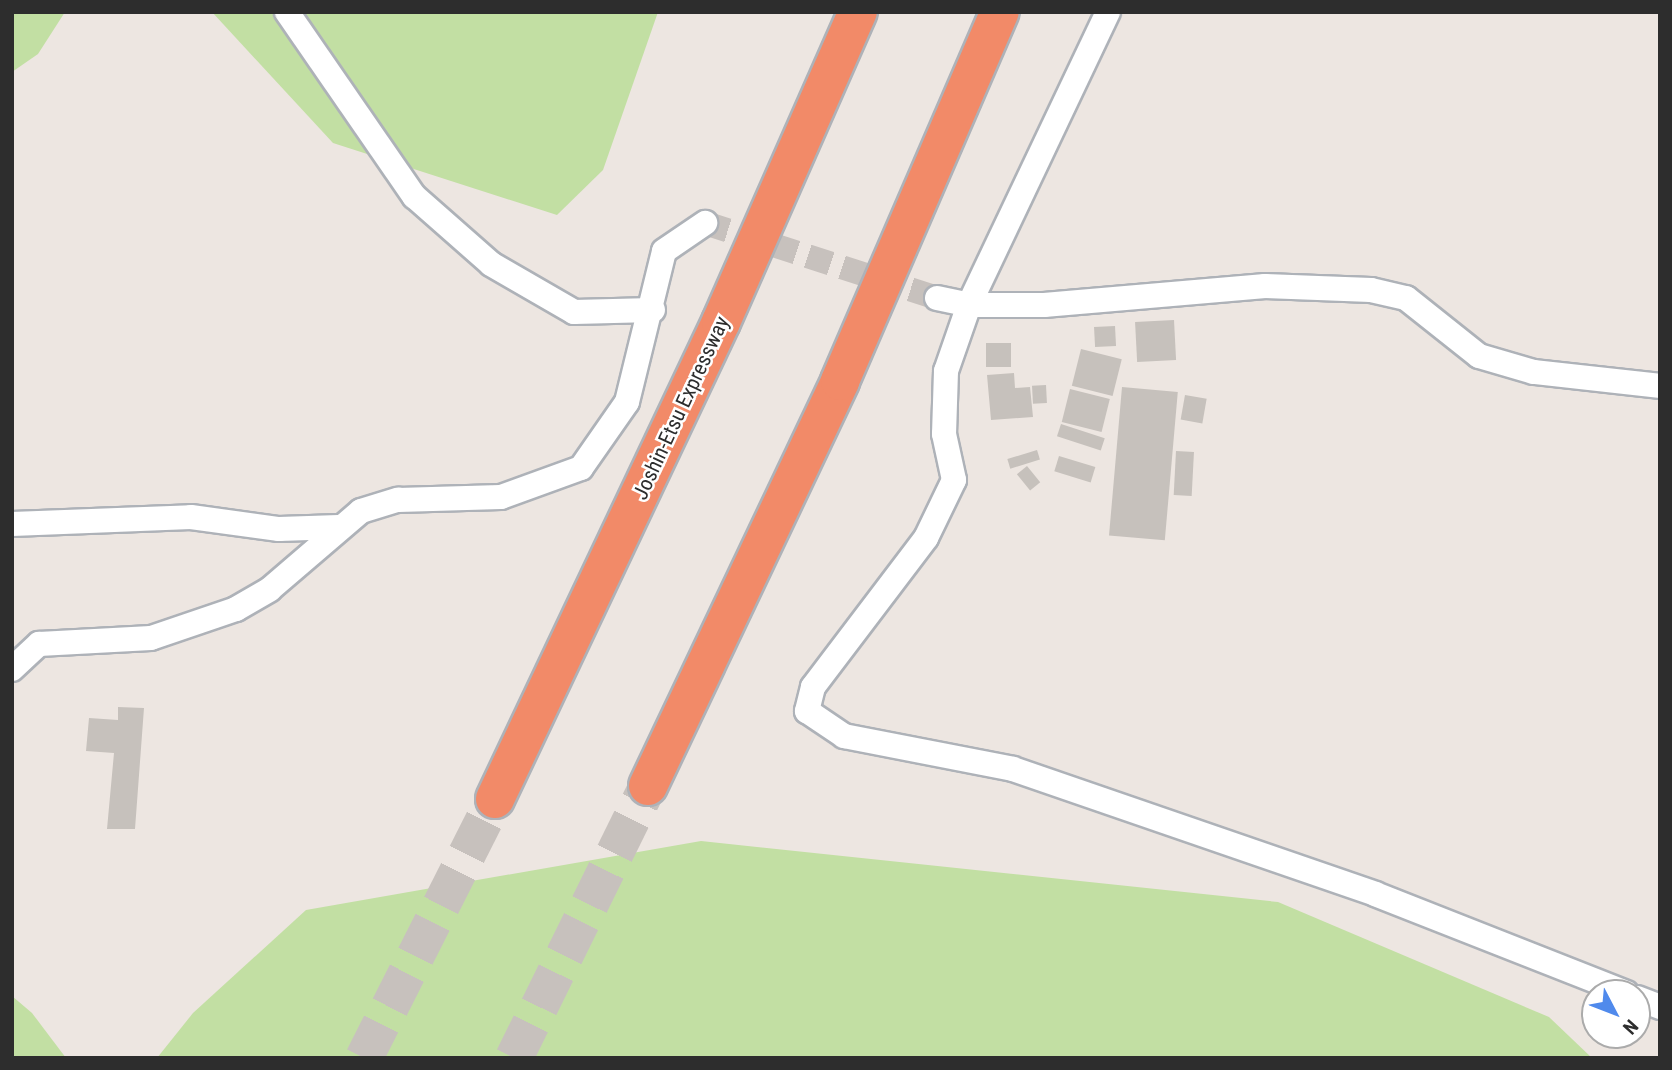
<!DOCTYPE html>
<html>
<head>
<meta charset="utf-8">
<style>
  body { margin:0 }
  #map { position:relative; width:1672px; height:1070px; overflow:hidden; background:#ede6e1; font-family:"Roboto Condensed",sans-serif }
  div>[style] { position:absolute }
  [style*='--x'] { left:calc(var(--x)*1px); top:calc(var(--y)*1px); width:calc(var(--w)*1px); rotate:calc(var(--a)*1deg) }
  .green>* { inset:0; background:#c2dfa3 }
  .building>* { inset:0; background:#c6c1bc; transform-origin:0 0 }
  .minor-tunnel>* { height:24px; margin-top:-12px; transform-origin:0; background:repeating-linear-gradient(90deg,#c7c1bd 0 24px,transparent 0 36px) }
  .motorway-tunnel>* { height:38px; margin-top:-19px; transform-origin:0; background:repeating-linear-gradient(90deg,#c7c1bd 0 38px,transparent 0 57px) }
  .roads { filter:drop-shadow(2px 0 #aeb2b8) drop-shadow(-2px 0 #aeb2b8) drop-shadow(0 2px #aeb2b8) drop-shadow(0 -2px #aeb2b8) }
  .minor>* { height:24px; margin:-12px; padding:0 12px; transform-origin:12px; border-radius:12px; background:#fff }
  .motorway>* { height:38px; margin:-19px; padding:0 19px; transform-origin:19px; border-radius:19px; background:#f28a68 }
  span { translate:-50% -50%; white-space:nowrap; text-align:center; line-height:1.15; -webkit-text-stroke:5px #fff; paint-order:stroke }
  .street-label { font-size:21px; color:#2d2d2d }
  .frame { position:absolute; inset:0; border:14px solid #2d2d2d; pointer-events:none }
  .north { position:absolute; left:1581px; top:979px; width:70px; height:70px; box-sizing:border-box; background:#fff; border:2px solid #ababab; border-radius:50%; rotate:132deg; font-size:19px; font-weight:700; line-height:28px; text-align:center; color:#2d2d2d }
  .north::after { content:''; display:block; margin:auto; width:24px; height:32px; background:#508aec; clip-path:polygon(50% 0,100% 100%,50% 72%,0 100%) }
</style>
</head>
<body>
<div id="map">
  <div class="green">
    <i style="clip-path:polygon(12px 12px,65px 12px,38px 54px,12px 72px)"></i>
    <i style="clip-path:polygon(212px 12px,658px 12px,603px 170px,557px 215px,333px 143px)"></i>
    <i style="clip-path:polygon(701px 841px,1278px 902px,1549px 1017px,1592px 1058px,157px 1058px,193px 1013px,306px 910px)"></i>
    <i style="clip-path:polygon(12px 996px,32px 1013px,66px 1058px,12px 1058px)"></i>
  </div>
  <div class="building">
    <i style="left:1174px;top:320px;width:40px;height:39px;rotate:87deg"></i>
    <i style="left:1115px;top:326px;width:20px;height:21px;rotate:87deg"></i>
    <i style="left:986px;top:343px;width:25px;height:24px"></i>
    <i style="left:1081px;top:349px;width:42px;height:38px;rotate:14deg"></i>
    <i style="clip-path:polygon(1014px 373px,1015px 388px,1030px 387px,1033px 417px,991px 420px,987px 375px)"></i>
    <i style="left:1046px;top:385px;width:18px;height:14px;rotate:87deg"></i>
    <i style="left:1122px;top:387px;width:56px;height:149px;rotate:5deg"></i>
    <i style="left:1070px;top:389px;width:41px;height:34px;rotate:14deg"></i>
    <i style="left:1185px;top:395px;width:22px;height:25px;rotate:10deg"></i>
    <i style="left:1061px;top:424px;width:46px;height:13px;rotate:18deg"></i>
    <i style="left:1037px;top:450px;width:10px;height:31px;rotate:73deg"></i>
    <i style="left:1176px;top:451px;width:18px;height:44px;rotate:3deg"></i>
    <i style="left:1059px;top:456px;width:38px;height:16px;rotate:17deg"></i>
    <i style="left:1027px;top:466px;width:21px;height:13px;rotate:51deg"></i>
    <i style="clip-path:polygon(118px 707px,144px 708px,135px 829px,107px 829px,114px 753px,86px 751px,89px 718px,118px 720px)"></i>
  </div>
  <div class="minor-tunnel">
    <i style="--x:705;--y:223;--w:244;--a:17.9"></i>
  </div>
  <div class="motorway-tunnel">
    <i style="--x:364;--y:1058;--w:290;--a:-63.2"></i>
    <i style="--x:514;--y:1058;--w:303;--a:-63.8"></i>
  </div>
  <div class="roads">
    <div class="minor">
      <i style="--x:287;--y:12;--w:224;--a:55.4"></i>
      <i style="--x:414;--y:196;--w:103;--a:41.4"></i>
      <i style="--x:491;--y:264;--w:96;--a:30"></i>
      <i style="--x:574;--y:312;--w:79;--a:-1.5"></i>
      <i style="--x:1108;--y:12;--w:324;--a:115.4"></i>
      <i style="--x:969;--y:305;--w:70;--a:109.2"></i>
      <i style="--x:946;--y:371;--w:63;--a:91.8"></i>
      <i style="--x:944;--y:434;--w:47;--a:77.7"></i>
      <i style="--x:954;--y:480;--w:64;--a:115.8"></i>
      <i style="--x:926;--y:538;--w:187;--a:127.2"></i>
      <i style="--x:813;--y:687;--w:25;--a:104"></i>
      <i style="--x:807;--y:711;--w:45;--a:34"></i>
      <i style="--x:844;--y:736;--w:172;--a:11"></i>
      <i style="--x:1013;--y:769;--w:383;--a:19"></i>
      <i style="--x:1375;--y:894;--w:270;--a:21.5"></i>
      <i style="--x:937;--y:298;--w:33;--a:12"></i>
      <i style="--x:969;--y:305;--w:75;--a:0"></i>
      <i style="--x:1044;--y:305;--w:222;--a:-4.9"></i>
      <i style="--x:1265;--y:286;--w:106;--a:2.2"></i>
      <i style="--x:1371;--y:290;--w:36;--a:13"></i>
      <i style="--x:1406;--y:298;--w:93;--a:38.5"></i>
      <i style="--x:1479;--y:356;--w:57;--a:16.2"></i>
      <i style="--x:1534;--y:372;--w:127;--a:6.3"></i>
      <i style="--x:12;--y:524;--w:179;--a:-2.2"></i>
      <i style="--x:191;--y:517;--w:89;--a:7.8"></i>
      <i style="--x:279;--y:529;--w:60;--a:-1.9"></i>
      <i style="--x:12;--y:669;--w:37;--a:-43"></i>
      <i style="--x:39;--y:644;--w:112;--a:-3.1"></i>
      <i style="--x:151;--y:638;--w:90;--a:-18.8"></i>
      <i style="--x:236;--y:609;--w:39;--a:-30"></i>
      <i style="--x:270;--y:589;--w:120;--a:-40.6"></i>
      <i style="--x:361;--y:511;--w:39;--a:-17"></i>
      <i style="--x:398;--y:500;--w:103;--a:-1.7"></i>
      <i style="--x:501;--y:497;--w:85;--a:-19.9"></i>
      <i style="--x:581;--y:468;--w:80;--a:-55.1"></i>
      <i style="--x:627;--y:402;--w:155;--a:-76.2"></i>
      <i style="--x:664;--y:251;--w:50;--a:-34.3"></i>
      <i style="--x:1637;--y:998;--w:25;--a:21"></i>
    </div>
    <div class="motorway">
      <i style="--x:648;--y:786;--w:448;--a:-64.6"></i>
      <i style="--x:840;--y:381;--w:402;--a:-66.6"></i>
      <i style="--x:495;--y:799;--w:528;--a:-64.65"></i>
      <i style="--x:721;--y:322;--w:339;--a:-66.2"></i>
    </div>
  </div>
  <div class="street-label">
    <span style="left:681px;top:408px;rotate:-65deg">Joshin-Etsu Expressway</span>
  </div>
  <div class="frame"></div>
  <div class="north">N</div>
</div>
</body>
</html>
